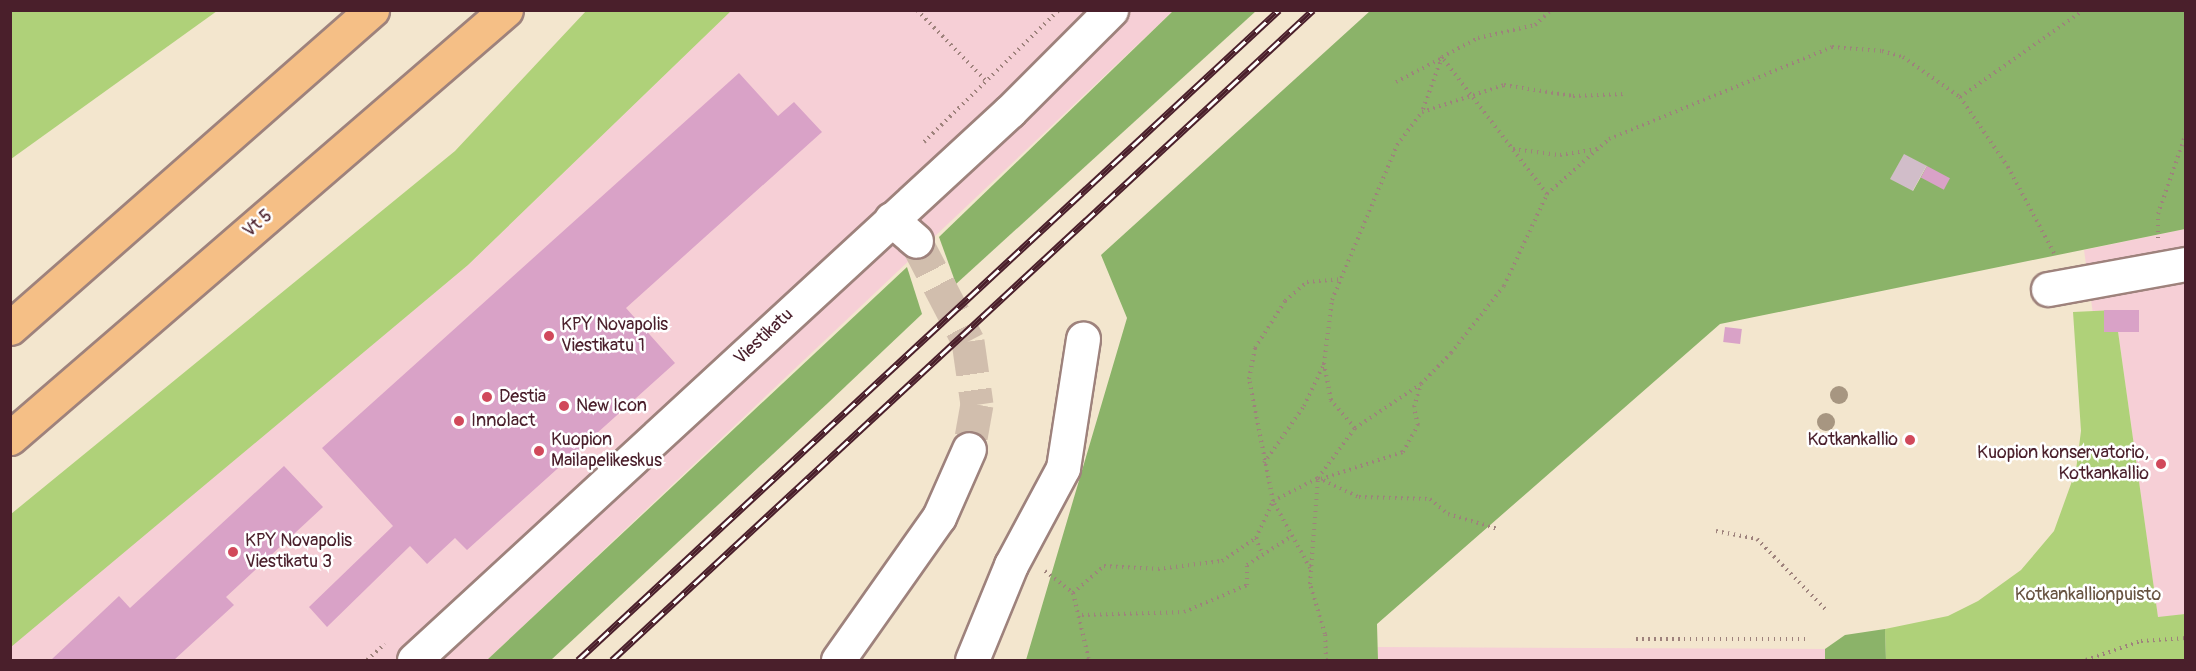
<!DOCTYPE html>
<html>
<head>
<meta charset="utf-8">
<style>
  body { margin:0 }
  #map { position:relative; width:2196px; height:671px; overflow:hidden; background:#f3e6ce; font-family:Pangolin,sans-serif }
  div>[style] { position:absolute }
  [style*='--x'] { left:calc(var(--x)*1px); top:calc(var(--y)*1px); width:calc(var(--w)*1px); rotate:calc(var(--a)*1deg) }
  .built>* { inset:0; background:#f6cfd6 }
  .industrial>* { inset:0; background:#d1bdc9; transform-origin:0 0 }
  .green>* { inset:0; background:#afd179 }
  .forest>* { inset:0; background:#8bb369 }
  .building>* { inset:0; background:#d9a2c7; transform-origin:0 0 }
  .minor-tunnel>* { height:33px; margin-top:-16.5px; transform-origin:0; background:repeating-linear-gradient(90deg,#d1bead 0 33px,transparent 0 49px) }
  .path>* { height:4px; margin-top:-2px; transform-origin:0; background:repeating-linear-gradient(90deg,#9e827c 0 1.5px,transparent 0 6px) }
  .roads { filter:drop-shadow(2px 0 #9e827c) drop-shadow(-2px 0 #9e827c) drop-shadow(0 2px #9e827c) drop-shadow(0 -2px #9e827c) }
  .minor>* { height:33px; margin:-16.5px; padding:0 16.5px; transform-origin:16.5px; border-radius:16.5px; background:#fff }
  .highway>* { height:33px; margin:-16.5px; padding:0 16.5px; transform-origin:16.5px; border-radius:16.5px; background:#f5bf86 }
  .rail>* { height:7px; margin-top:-3.5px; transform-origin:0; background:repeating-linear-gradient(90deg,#fff 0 14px,#4a1f2b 0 28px); box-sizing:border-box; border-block:2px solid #4a1f2b }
  .trees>* { width:18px; height:18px; margin:-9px; border-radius:50%; background:#a79681 }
  .dots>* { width:16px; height:16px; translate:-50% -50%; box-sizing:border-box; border:3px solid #fff; border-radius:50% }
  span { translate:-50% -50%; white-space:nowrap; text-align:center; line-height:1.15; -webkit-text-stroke:5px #fff; paint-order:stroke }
  .street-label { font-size:18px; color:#4a1f2b }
  .poi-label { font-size:18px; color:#4a1f2b }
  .left { translate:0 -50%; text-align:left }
  .right { translate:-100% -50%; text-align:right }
  .park-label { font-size:18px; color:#685442 }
  .frame { position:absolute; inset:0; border:12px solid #4a1f2b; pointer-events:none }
</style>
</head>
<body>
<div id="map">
  <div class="built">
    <i style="clip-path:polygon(731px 11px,1173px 11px,487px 660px,11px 660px,10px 647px,468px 265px)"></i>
    <i style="clip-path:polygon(2185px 229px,2185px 614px,2158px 618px,2115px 310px,2093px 314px,2084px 250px)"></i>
    <i style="clip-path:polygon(1378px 647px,1825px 649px,1825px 660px,1378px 660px)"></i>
  </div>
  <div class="industrial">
    <i style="left:1904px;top:153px;width:26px;height:30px;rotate:29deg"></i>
  </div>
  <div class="green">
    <i style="clip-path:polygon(11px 10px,217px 10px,217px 11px,11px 159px)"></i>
    <i style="clip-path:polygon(586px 11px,731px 11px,468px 265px,11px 647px,11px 514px,455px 151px)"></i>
    <i style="clip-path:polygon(2115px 310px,2158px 617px,2185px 614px,2185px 660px,1886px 660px,1885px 629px,1948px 616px,1978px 601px,2021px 570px,2054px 531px,2076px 470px,2081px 431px,2073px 312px)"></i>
  </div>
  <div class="forest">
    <i style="clip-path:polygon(1173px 11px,1256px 11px,956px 284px,939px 237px)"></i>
    <i style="clip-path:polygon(evenodd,1370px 11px,2185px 11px,2185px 229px,1720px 324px,1377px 624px,1378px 660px,1026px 660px,1127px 318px,1101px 255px,1370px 11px,1904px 154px,1927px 166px,1913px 191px,1890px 179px,1904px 154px)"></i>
    <i style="clip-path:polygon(907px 267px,922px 314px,829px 402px,551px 660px,487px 660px)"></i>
    <i style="clip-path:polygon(1885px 629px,1886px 660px,1825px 660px,1825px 649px,1845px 635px)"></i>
  </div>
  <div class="building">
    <i style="clip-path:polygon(739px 73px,778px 116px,794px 102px,822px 132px,626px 308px,675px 363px,467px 550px,455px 538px,427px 564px,410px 546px,327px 627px,309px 607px,393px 526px,322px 448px)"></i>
    <i style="left:1927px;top:166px;width:26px;height:13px;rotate:28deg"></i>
    <i style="left:2139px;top:310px;width:22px;height:35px;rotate:90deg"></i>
    <i style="left:1725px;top:327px;width:17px;height:15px;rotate:7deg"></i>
    <i style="clip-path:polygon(284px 466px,323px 507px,226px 597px,234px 605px,174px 660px,51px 660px,119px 596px,130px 608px)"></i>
  </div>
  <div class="minor-tunnel">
    <i style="--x:916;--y:241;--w:113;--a:62.5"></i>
    <i style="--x:968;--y:341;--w:64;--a:81.9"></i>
    <i style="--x:977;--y:404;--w:46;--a:100.1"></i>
  </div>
  <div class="path">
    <i style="--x:917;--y:10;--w:99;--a:45.8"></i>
    <i style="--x:1442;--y:57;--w:59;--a:110"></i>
    <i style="--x:1422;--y:112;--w:86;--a:-18.2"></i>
    <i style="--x:1504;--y:85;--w:70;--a:9.1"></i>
    <i style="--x:1573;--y:96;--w:51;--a:-2.2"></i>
    <i style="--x:1396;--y:82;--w:52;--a:-27.6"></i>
    <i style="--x:1960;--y:97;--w:151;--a:-35.1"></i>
    <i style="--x:924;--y:142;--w:189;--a:-44.4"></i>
    <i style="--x:1513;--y:149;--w:47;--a:7.3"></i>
    <i style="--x:1560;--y:155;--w:38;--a:-9"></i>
    <i style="--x:1547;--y:194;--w:173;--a:-127.5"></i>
    <i style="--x:1442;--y:57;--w:41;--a:-27.8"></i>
    <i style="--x:1478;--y:38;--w:58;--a:-12.8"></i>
    <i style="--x:1535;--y:25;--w:22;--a:-43"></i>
    <i style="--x:2158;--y:238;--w:24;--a:-90"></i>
    <i style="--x:2158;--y:214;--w:86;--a:-70.9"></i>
    <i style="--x:1355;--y:428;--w:37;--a:-131"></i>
    <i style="--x:1331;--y:400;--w:37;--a:-101"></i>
    <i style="--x:1324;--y:364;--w:64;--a:-82.9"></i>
    <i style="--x:1332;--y:300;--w:168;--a:-67.2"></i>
    <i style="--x:1397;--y:145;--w:41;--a:-52.9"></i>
    <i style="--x:1264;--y:463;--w:70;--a:-54.9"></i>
    <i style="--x:1304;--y:406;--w:47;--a:-64.5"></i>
    <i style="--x:1321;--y:479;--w:86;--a:-18.2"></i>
    <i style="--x:1403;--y:452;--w:31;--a:-61"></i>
    <i style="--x:1418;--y:425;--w:18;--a:-103"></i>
    <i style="--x:1414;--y:407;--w:24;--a:-73"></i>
    <i style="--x:1716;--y:531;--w:42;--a:11"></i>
    <i style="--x:1757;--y:539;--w:100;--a:45.8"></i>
    <i style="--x:1256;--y:538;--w:17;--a:69"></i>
    <i style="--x:1310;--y:568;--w:77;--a:-118.9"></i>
    <i style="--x:1273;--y:501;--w:124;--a:-101.1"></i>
    <i style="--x:1249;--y:379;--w:32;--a:-79"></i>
    <i style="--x:1255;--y:348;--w:56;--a:-57.4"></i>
    <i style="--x:1285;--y:301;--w:29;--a:-41"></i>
    <i style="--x:1307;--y:282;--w:35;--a:-5"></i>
    <i style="--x:1045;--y:571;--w:36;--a:38"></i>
    <i style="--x:1073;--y:593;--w:41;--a:-41.1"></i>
    <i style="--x:1104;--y:566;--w:54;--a:3.2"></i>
    <i style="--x:1158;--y:569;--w:64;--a:-7.1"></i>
    <i style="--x:1222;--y:561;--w:41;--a:-34.1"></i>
    <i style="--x:1256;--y:538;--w:41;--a:-65.3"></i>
    <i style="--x:1273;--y:501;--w:51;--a:-27.1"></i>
    <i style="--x:1318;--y:478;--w:45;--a:24.9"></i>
    <i style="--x:1359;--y:497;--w:71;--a:1.6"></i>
    <i style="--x:1430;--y:499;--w:23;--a:40"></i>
    <i style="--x:1448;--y:514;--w:52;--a:16.7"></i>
    <i style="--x:1073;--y:593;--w:69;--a:76.6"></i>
    <i style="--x:1082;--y:615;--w:102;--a:-1.7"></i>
    <i style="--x:1184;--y:612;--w:69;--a:-23.2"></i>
    <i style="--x:1247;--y:585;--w:20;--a:-90"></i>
    <i style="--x:1247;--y:565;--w:54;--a:-32.8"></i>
    <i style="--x:1636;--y:639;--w:169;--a:0"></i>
    <i style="--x:367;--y:660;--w:24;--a:-42"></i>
    <i style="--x:1326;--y:660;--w:26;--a:-92"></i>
    <i style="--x:1325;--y:634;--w:52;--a:-106.7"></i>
    <i style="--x:1310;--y:584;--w:106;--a:-85.7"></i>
    <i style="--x:1318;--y:478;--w:62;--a:-53.5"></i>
    <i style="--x:1355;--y:428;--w:79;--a:-33.7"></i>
    <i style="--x:1421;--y:384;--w:43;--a:-45.9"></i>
    <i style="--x:1451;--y:353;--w:85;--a:-51.7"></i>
    <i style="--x:1504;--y:286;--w:102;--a:-64.9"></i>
    <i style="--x:1547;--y:194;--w:83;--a:-41.6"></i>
    <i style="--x:1609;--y:139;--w:241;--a:-22.4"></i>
    <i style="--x:1832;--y:47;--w:50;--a:4.6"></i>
    <i style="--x:1882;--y:51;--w:22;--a:16"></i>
    <i style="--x:1903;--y:57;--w:70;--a:35.1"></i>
    <i style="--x:1960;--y:97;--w:85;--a:55.6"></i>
    <i style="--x:2008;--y:167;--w:100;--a:61.9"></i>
    <i style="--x:2086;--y:660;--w:58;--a:-19.1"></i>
    <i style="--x:2141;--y:641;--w:45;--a:-3.8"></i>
  </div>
  <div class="roads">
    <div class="minor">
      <i style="--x:891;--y:219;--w:33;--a:41"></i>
      <i style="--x:2048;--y:289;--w:140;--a:-10.3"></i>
      <i style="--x:414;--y:660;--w:810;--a:-42.65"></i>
      <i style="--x:1010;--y:111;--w:143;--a:-45"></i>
      <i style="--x:838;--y:660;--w:175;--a:-54.8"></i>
      <i style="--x:939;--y:517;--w:74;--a:-66.2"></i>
      <i style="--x:972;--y:660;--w:103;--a:-67.7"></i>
      <i style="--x:1011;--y:565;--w:110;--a:-61.8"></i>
      <i style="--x:1063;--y:468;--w:131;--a:-81.2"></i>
    </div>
    <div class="highway">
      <i style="--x:10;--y:328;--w:482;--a:-41.3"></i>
      <i style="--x:10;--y:438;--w:655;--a:-40.79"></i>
    </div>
  </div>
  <div class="rail">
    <i style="--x:578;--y:660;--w:956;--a:-42.84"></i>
    <i style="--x:612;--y:660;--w:956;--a:-42.84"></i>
  </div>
  <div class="trees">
    <i style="left:1839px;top:395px"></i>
    <i style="left:1826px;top:422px"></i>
  </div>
  <div class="dots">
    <i style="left:549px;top:336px;background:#d1495b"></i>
    <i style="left:487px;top:397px;background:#d1495b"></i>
    <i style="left:564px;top:406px;background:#d1495b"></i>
    <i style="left:459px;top:421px;background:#d1495b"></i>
    <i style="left:1910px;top:440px;background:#d1495b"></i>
    <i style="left:539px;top:451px;background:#d1495b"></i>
    <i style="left:2161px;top:464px;background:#d1495b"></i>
    <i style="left:233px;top:552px;background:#d1495b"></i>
  </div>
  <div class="street-label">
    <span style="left:258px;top:224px;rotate:-41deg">Vt 5</span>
    <span style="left:764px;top:337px;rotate:-43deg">Viestikatu</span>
  </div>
  <div class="poi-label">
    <span class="left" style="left:561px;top:336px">KPY Novapolis<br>Viestikatu 1</span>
    <span class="left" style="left:499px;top:397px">Destia</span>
    <span class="left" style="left:576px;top:406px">New Icon</span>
    <span class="left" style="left:471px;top:421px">Innolact</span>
    <span class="right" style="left:1898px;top:440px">Kotkankallio</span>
    <span class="left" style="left:551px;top:451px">Kuopion<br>Mailapelikeskus</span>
    <span class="right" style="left:2149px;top:464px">Kuopion konservatorio,<br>Kotkankallio</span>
    <span class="left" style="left:245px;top:552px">KPY Novapolis<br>Viestikatu 3</span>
  </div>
  <div class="park-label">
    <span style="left:2088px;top:595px">Kotkankallionpuisto</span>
  </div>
  <div class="frame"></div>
</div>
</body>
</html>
